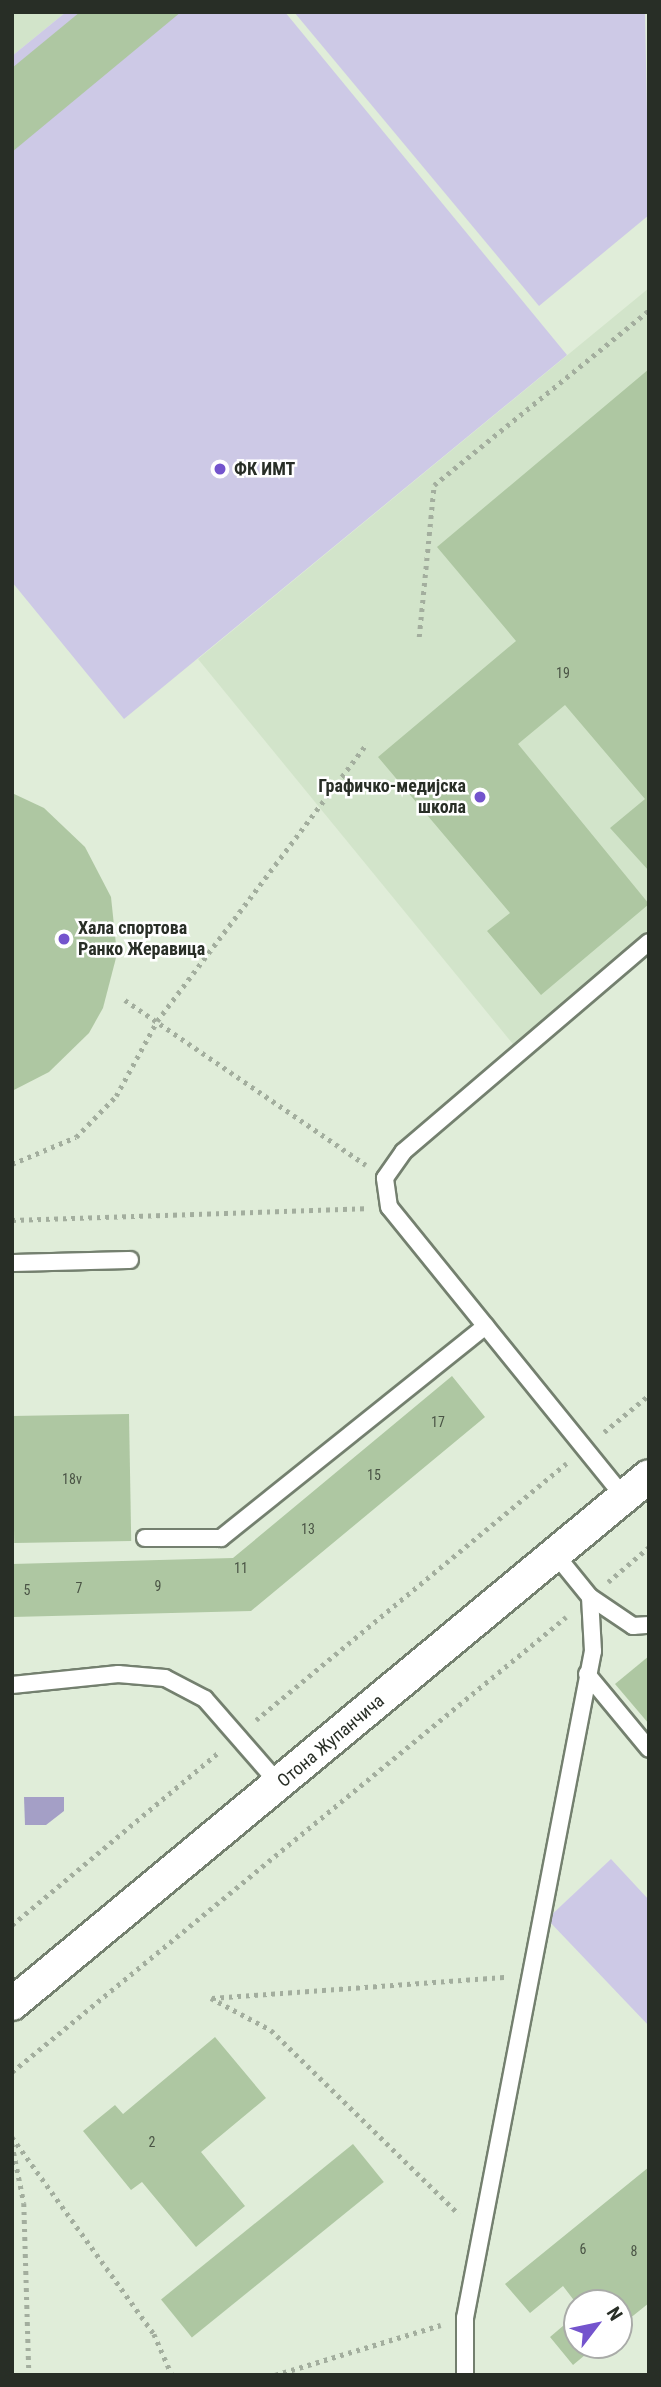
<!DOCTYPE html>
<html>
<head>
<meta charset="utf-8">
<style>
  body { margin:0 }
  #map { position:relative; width:661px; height:2387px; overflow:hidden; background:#e0edd9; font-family:"Roboto Condensed",sans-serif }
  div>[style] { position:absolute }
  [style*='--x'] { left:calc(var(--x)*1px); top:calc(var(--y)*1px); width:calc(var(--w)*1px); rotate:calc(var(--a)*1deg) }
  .built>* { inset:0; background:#d2e4ca }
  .green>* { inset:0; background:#cdc9e6 }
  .water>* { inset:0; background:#a49fc6 }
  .building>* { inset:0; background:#aec7a2; transform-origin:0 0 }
  .path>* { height:4.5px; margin-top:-2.25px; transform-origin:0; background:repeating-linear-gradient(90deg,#a3ae9e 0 3.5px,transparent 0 8.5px) }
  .roads { filter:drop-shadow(2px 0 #74806f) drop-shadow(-2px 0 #74806f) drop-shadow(0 2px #74806f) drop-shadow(0 -2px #74806f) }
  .service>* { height:16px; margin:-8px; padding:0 8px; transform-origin:8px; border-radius:8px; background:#fff }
  .minor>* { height:32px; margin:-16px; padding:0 16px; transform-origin:16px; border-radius:16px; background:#fff }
  .dots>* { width:19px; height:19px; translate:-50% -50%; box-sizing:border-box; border:4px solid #fff; border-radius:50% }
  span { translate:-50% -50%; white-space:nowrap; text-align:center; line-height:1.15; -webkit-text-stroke:5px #fff; paint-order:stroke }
  .number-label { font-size:14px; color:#4a5445 }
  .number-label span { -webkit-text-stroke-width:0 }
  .poi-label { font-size:18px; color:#282e26; font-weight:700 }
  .left { translate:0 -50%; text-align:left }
  .right { translate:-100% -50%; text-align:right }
  .street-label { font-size:18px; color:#282e26 }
  .frame { position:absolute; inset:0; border:14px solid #282e26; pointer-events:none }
  .north { position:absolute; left:563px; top:2289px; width:70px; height:70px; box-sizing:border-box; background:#fff; border:2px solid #a9aba8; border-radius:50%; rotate:58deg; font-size:19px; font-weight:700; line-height:28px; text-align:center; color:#282e26 }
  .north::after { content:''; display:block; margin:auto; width:24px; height:32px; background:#7454cd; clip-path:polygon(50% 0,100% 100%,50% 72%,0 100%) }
</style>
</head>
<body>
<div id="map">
  <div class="built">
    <i style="clip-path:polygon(12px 12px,66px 12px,12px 56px)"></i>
    <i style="clip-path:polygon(649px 288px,649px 936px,517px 1049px,198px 659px)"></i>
  </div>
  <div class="green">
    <i style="clip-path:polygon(66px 12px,285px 12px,567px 355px,124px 719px,12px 582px,12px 56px)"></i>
    <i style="clip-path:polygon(294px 12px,645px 12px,649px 215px,539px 306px)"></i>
    <i style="clip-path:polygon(611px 1859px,649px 1900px,649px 2026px,547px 1919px)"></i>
  </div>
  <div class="water">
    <i style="clip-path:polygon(24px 1797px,64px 1797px,64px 1811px,46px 1825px,25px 1825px)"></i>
  </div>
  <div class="building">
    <i style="clip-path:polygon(80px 12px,181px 12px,12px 152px,12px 68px)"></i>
    <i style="clip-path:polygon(649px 369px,649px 871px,610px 828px,645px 799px,565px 705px,518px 744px,649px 904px,541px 995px,487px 931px,510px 913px,378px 757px,516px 641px,437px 547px)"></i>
    <i style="clip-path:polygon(12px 793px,44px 808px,85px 847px,111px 897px,117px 954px,103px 1008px,89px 1033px,49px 1072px,12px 1091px)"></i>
    <i style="clip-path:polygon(452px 1376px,485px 1417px,251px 1611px,12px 1617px,12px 1564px,233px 1558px)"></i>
    <i style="left:129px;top:1414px;width:127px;height:117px;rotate:89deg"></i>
    <i style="clip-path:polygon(649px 1656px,649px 1724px,615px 1684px)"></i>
    <i style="clip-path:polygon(215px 2037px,266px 2098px,201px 2152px,245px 2206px,196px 2247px,142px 2182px,131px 2190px,83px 2131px,115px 2105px,123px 2114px)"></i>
    <i style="left:353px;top:2144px;width:49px;height:247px;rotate:51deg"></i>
    <i style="clip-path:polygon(649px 2167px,649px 2303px,619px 2327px,619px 2303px,576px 2303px,563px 2286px,530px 2313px,505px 2284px)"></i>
    <i style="clip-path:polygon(577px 2314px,577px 2345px,597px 2345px,573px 2365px,550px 2337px)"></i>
  </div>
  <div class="path">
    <i style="--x:419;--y:637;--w:153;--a:-84.4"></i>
    <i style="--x:434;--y:485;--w:277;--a:-39.1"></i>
    <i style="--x:125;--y:1000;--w:292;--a:34.4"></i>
    <i style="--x:12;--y:1164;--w:69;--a:-22.9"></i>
    <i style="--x:76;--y:1137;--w:57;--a:-45.7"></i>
    <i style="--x:116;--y:1096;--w:85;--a:-61.3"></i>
    <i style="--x:157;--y:1021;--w:348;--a:-52.9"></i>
    <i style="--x:12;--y:1220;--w:353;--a:-1.9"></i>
    <i style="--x:604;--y:1432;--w:58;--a:-39.4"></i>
    <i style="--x:608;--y:1582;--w:54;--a:-40.5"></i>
    <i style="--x:256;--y:1720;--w:403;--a:-39.6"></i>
    <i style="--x:12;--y:1925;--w:271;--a:-39.9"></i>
    <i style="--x:211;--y:1998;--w:68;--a:28.1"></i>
    <i style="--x:271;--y:2030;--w:263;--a:44.4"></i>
    <i style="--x:212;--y:1998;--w:296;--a:-4.1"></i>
    <i style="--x:12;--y:2072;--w:717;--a:-39.4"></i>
    <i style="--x:12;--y:2137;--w:243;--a:54.2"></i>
    <i style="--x:154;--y:2334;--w:45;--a:66.3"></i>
    <i style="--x:12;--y:2144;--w:60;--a:78.5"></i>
    <i style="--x:24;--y:2203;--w:172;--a:88.3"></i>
    <i style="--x:275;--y:2375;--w:173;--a:-16.8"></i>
  </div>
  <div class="roads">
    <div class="service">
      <i style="--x:12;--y:1263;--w:118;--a:-1.5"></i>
      <i style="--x:624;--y:1497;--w:373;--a:-129"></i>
      <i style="--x:389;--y:1207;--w:29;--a:-98"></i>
      <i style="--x:385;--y:1178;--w:32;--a:-55"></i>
      <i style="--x:403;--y:1152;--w:323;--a:-40.5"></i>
      <i style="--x:145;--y:1538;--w:76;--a:0"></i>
      <i style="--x:221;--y:1538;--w:339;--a:-38.7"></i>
      <i style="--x:590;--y:1597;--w:52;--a:34"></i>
      <i style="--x:633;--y:1626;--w:16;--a:-4"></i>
      <i style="--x:587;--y:1674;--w:97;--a:50.4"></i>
      <i style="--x:12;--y:1685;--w:107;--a:-5.9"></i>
      <i style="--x:118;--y:1674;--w:47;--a:4.9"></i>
      <i style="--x:165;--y:1678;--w:45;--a:27.7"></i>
      <i style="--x:205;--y:1699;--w:114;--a:48.9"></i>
      <i style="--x:465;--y:2375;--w:57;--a:-90"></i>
      <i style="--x:465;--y:2318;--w:679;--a:-79.14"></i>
      <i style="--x:593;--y:1651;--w:54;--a:-93.2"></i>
      <i style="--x:590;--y:1597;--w:55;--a:-129.1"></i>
    </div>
    <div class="minor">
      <i style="--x:12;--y:2004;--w:827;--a:-39.65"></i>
    </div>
  </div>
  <div class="dots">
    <i style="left:220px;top:469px;background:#7454cd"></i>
    <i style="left:480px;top:797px;background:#7454cd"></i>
    <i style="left:64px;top:939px;background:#7454cd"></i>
  </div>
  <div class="number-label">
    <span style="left:563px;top:673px">19</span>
    <span style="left:438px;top:1422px">17</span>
    <span style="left:374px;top:1475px">15</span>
    <span style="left:72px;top:1479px">18v</span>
    <span style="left:308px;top:1529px">13</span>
    <span style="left:241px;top:1568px">11</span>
    <span style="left:158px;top:1586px">9</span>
    <span style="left:79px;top:1588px">7</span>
    <span style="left:27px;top:1590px">5</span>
    <span style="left:152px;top:2142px">2</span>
    <span style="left:583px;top:2249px">6</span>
    <span style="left:634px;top:2251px">8</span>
  </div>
  <div class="poi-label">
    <span class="left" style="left:234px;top:469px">ФК ИМТ</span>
    <span class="right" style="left:466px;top:797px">Графичко-медијска<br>школа</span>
    <span class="left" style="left:78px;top:939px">Хала спортова<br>Ранко Жеравица</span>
  </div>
  <div class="street-label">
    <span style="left:331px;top:1741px;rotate:-40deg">Отона Жупанчича</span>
  </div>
  <div class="frame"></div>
  <div class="north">N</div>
</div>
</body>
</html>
